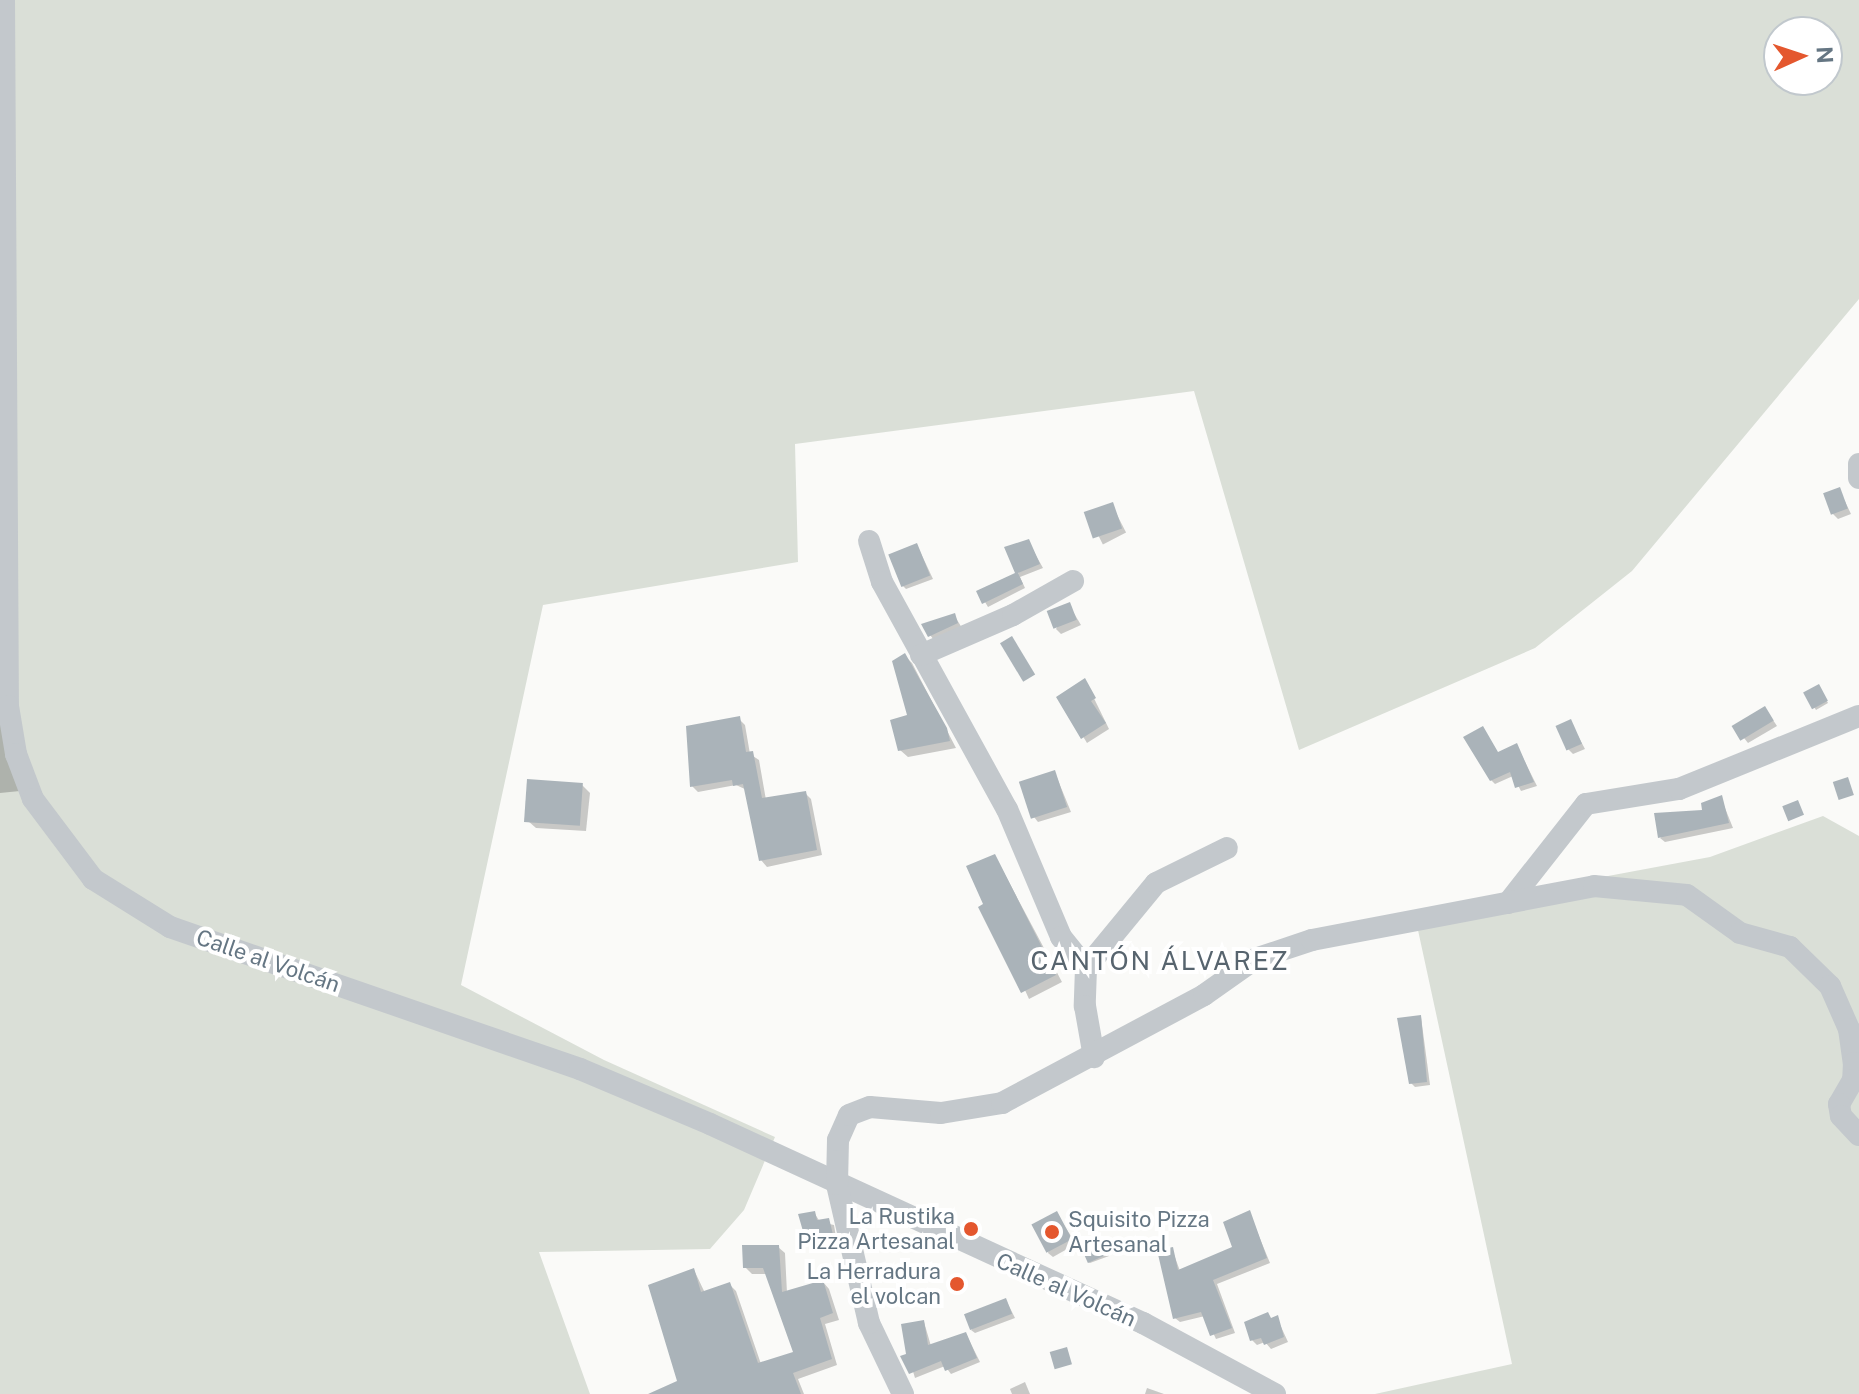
<!DOCTYPE html>
<html>
<head>
<meta charset="utf-8">
<style>
  body { margin:0 }
  #map { position:relative; width:1859px; height:1394px; overflow:hidden; background:#fafaf8; font-family:"Public Sans",sans-serif }
  div>[style] { position:absolute }
  [style*='--x'] { left:calc(var(--x)*1px); top:calc(var(--y)*1px); width:calc(var(--w)*1px); rotate:calc(var(--a)*1deg) }
  .green>* { inset:0; background:#dadfd7 }
  .shadow>* { inset:0; background:#0003; transform-origin:0 0 }
  .building>* { inset:0; background:#aab3b9; transform-origin:0 0 }
  .minor>* { height:22px; margin:-11px; padding:0 11px; transform-origin:11px; border-radius:11px; background:#c3c8cc }
  .dots>* { width:22px; height:22px; translate:-50% -50%; box-sizing:border-box; border:4px solid #fff; border-radius:50% }
  span { translate:-50% -50%; white-space:nowrap; text-align:center; line-height:1.15; -webkit-text-stroke:8px #fff; paint-order:stroke }
  .street-label { font-size:22px; color:#657683 }
  .poi-label { font-size:22px; color:#657683 }
  .right { translate:-100% -50%; text-align:right }
  .left { translate:0 -50%; text-align:left }
  .quarter-label { font-size:26px; color:#57646e; letter-spacing:2px }
  .north { position:absolute; left:1763px; top:16px; width:80px; height:80px; box-sizing:border-box; background:#fff; border:2px solid #c1c8cd; border-radius:50%; rotate:87deg; font-size:22px; font-weight:700; line-height:32px; text-align:center; color:#657683 }
  .north::after { content:''; display:block; margin:auto; width:28px; height:36px; background:#e4572e; clip-path:polygon(50% 0,100% 100%,50% 72%,0 100%) }
</style>
</head>
<body>
<div id="map">
  <div class="green">
    <i style="clip-path:polygon(evenodd,0 0,1859px 0,1859px 299px,1632px 571px,1535px 648px,1299px 750px,1194px 391px,795px 444px,798px 562px,543px 605px,461px 985px,604px 1060px,775px 1137px,744px 1210px,710px 1249px,539px 1252px,590px 1394px,0 1394px,0 0,1779px 32px,1827px 32px,1827px 80px,1779px 80px,1779px 32px)"></i>
    <i style="clip-path:polygon(1823px 816px,1859px 836px,1859px 1394px,1375px 1394px,1512px 1364px,1416px 921px,1549px 887px,1710px 857px)"></i>
  </div>
  <div class="shadow">
    <i style="clip-path:polygon(1839px 489px,1851px 514px,1838px 519px,1833px 514px)"></i>
    <i style="left:1112px;top:505px;width:31px;height:26px;rotate:63deg"></i>
    <i style="clip-path:polygon(1028px 541px,1043px 568px,1020px 577px,1025px 588px,988px 607px,979px 592px,1018px 574px)"></i>
    <i style="clip-path:polygon(917px 545px,933px 579px,906px 589px,901px 584px)"></i>
    <i style="clip-path:polygon(1069px 605px,1081px 625px,1061px 634px,1056px 629px)"></i>
    <i style="clip-path:polygon(954px 615px,962px 628px,934px 640px,930px 635px)"></i>
    <i style="clip-path:polygon(905px 656px,912px 663px,956px 748px,908px 757px,900px 750px,910px 717px)"></i>
    <i style="clip-path:polygon(0 668px,20px 791px,0 793px)"></i>
    <i style="clip-path:polygon(1085px 680px,1109px 729px,1087px 743px,1059px 697px)"></i>
    <i style="clip-path:polygon(1820px 689px,1828px 703px,1816px 710px,1806px 694px)"></i>
    <i style="clip-path:polygon(1765px 708px,1777px 726px,1748px 743px,1744px 738px)"></i>
    <i style="clip-path:polygon(739px 719px,745px 725px,750px 754px,759px 760px,766px 800px,805px 793px,811px 799px,822px 855px,767px 867px,761px 860px,747px 790px,736px 785px,698px 792px,692px 786px)"></i>
    <i style="clip-path:polygon(1570px 721px,1585px 749px,1573px 754px,1568px 749px)"></i>
    <i style="clip-path:polygon(1517px 746px,1537px 786px,1521px 791px,1513px 776px,1495px 784px,1491px 780px,1499px 754px)"></i>
    <i style="clip-path:polygon(1055px 773px,1071px 812px,1038px 822px,1034px 817px)"></i>
    <i style="clip-path:polygon(582px 785px,590px 793px,586px 831px,536px 828px,528px 821px)"></i>
    <i style="clip-path:polygon(1721px 798px,1733px 828px,1665px 842px,1660px 838px)"></i>
    <i style="clip-path:polygon(995px 856px,1062px 982px,1029px 999px,986px 905px)"></i>
    <i style="clip-path:polygon(1421px 1017px,1430px 1085px,1415px 1087px,1411px 1083px)"></i>
    <i style="clip-path:polygon(1249px 1212px,1270px 1263px,1217px 1284px,1235px 1333px,1216px 1339px,1205px 1316px,1180px 1322px,1175px 1318px,1172px 1249px,1180px 1271px,1234px 1248px)"></i>
    <i style="clip-path:polygon(815px 1214px,820px 1222px,834px 1225px,837px 1243px,813px 1248px,808px 1243px)"></i>
    <i style="clip-path:polygon(1057px 1214px,1076px 1244px,1053px 1257px,1048px 1253px)"></i>
    <i style="clip-path:polygon(1103px 1242px,1109px 1256px,1090px 1263px,1088px 1262px)"></i>
    <i style="clip-path:polygon(778px 1247px,785px 1253px,787px 1293px,823px 1282px,829px 1289px,839px 1320px,825px 1324px,837px 1365px,798px 1379px,804px 1394px,684px 1394px,694px 1270px,705px 1293px,729px 1284px,736px 1291px,761px 1364px,795px 1353px,767px 1274px,752px 1274px,745px 1267px)"></i>
    <i style="clip-path:polygon(1006px 1300px,1015px 1318px,975px 1333px,971px 1330px)"></i>
    <i style="clip-path:polygon(1277px 1318px,1288px 1342px,1271px 1349px,1265px 1342px,1257px 1345px,1252px 1340px)"></i>
    <i style="clip-path:polygon(924px 1322px,931px 1346px,966px 1334px,980px 1362px,951px 1374px,945px 1366px,915px 1378px,908px 1355px)"></i>
    <i style="clip-path:polygon(1025px 1382px,1030px 1394px,1012px 1394px,1010px 1389px)"></i>
    <i style="clip-path:polygon(1147px 1388px,1164px 1394px,1145px 1394px)"></i>
  </div>
  <div class="building">
    <i style="left:1840px;top:487px;width:23px;height:18px;rotate:70deg"></i>
    <i style="left:1113px;top:502px;width:28px;height:31px;rotate:71deg"></i>
    <i style="clip-path:polygon(1029px 539px,1040px 564px,1018px 573px,1023px 584px,982px 604px,976px 591px,1015px 573px,1004px 547px)"></i>
    <i style="left:917px;top:543px;width:35px;height:31px;rotate:68deg"></i>
    <i style="left:1070px;top:602px;width:19px;height:25px;rotate:69deg"></i>
    <i style="clip-path:polygon(955px 613px,958px 623px,928px 637px,921px 624px)"></i>
    <i style="left:1012px;top:636px;width:45px;height:14px;rotate:59deg"></i>
    <i style="clip-path:polygon(905px 653px,947px 728px,950px 741px,898px 751px,890px 720px,907px 715px,892px 661px)"></i>
    <i style="clip-path:polygon(1085px 678px,1096px 698px,1091px 701px,1106px 723px,1081px 739px,1056px 697px)"></i>
    <i style="left:1819px;top:684px;width:19px;height:18px;rotate:62deg"></i>
    <i style="left:1765px;top:706px;width:17px;height:39px;rotate:59deg"></i>
    <i style="clip-path:polygon(740px 716px,746px 752px,753px 751px,762px 798px,806px 791px,817px 850px,759px 861px,743px 784px,733px 786px,732px 780px,690px 787px,686px 726px)"></i>
    <i style="left:1571px;top:719px;width:27px;height:17px;rotate:66deg"></i>
    <i style="clip-path:polygon(1483px 726px,1498px 752px,1517px 743px,1534px 782px,1515px 788px,1510px 772px,1490px 781px,1463px 737px)"></i>
    <i style="left:1055px;top:770px;width:39px;height:38px;rotate:72deg"></i>
    <i style="left:1848px;top:777px;width:19px;height:16px;rotate:72deg"></i>
    <i style="left:527px;top:779px;width:56px;height:43px;rotate:4deg"></i>
    <i style="clip-path:polygon(1722px 795px,1729px 823px,1658px 838px,1654px 813px,1702px 810px,1701px 803px)"></i>
    <i style="left:1798px;top:800px;width:16px;height:17px;rotate:68deg"></i>
    <i style="clip-path:polygon(995px 854px,1056px 975px,1021px 993px,978px 907px,983px 904px,966px 866px)"></i>
    <i style="clip-path:polygon(1421px 1015px,1427px 1082px,1409px 1084px,1397px 1018px)"></i>
    <i style="clip-path:polygon(1250px 1210px,1267px 1258px,1213px 1280px,1232px 1328px,1210px 1336px,1201px 1312px,1173px 1319px,1157px 1250px,1173px 1247px,1178px 1270px,1232px 1247px,1223px 1222px)"></i>
    <i style="clip-path:polygon(815px 1211px,817px 1220px,829px 1218px,834px 1239px,807px 1245px,798px 1214px)"></i>
    <i style="left:1057px;top:1211px;width:32px;height:29px;rotate:62deg"></i>
    <i style="left:1102px;top:1238px;width:17px;height:23px;rotate:66deg"></i>
    <i style="clip-path:polygon(742px 1245px,779px 1245px,782px 1292px,823px 1280px,833px 1313px,820px 1318px,832px 1359px,793px 1373px,801px 1394px,648px 1394px,677px 1381px,648px 1285px,694px 1268px,701px 1292px,730px 1282px,758px 1363px,793px 1352px,763px 1268px,743px 1268px)"></i>
    <i style="left:1006px;top:1298px;width:17px;height:45px;rotate:69deg"></i>
    <i style="clip-path:polygon(1268px 1312px,1271px 1318px,1278px 1315px,1284px 1337px,1264px 1345px,1261px 1338px,1250px 1341px,1244px 1322px)"></i>
    <i style="clip-path:polygon(924px 1320px,928px 1345px,966px 1332px,977px 1358px,945px 1371px,941px 1361px,909px 1374px,900px 1356px,906px 1354px,901px 1324px)"></i>
    <i style="left:1067px;top:1347px;width:18px;height:18px;rotate:74deg"></i>
  </div>
  <div class="minor">
    <i style="--x:4;--y:0;--w:706;--a:89.68"></i>
    <i style="--x:8;--y:706;--w:49;--a:80.5"></i>
    <i style="--x:16;--y:754;--w:48;--a:69.3"></i>
    <i style="--x:33;--y:799;--w:100;--a:53.1"></i>
    <i style="--x:93;--y:879;--w:91;--a:31.9"></i>
    <i style="--x:170;--y:927;--w:434;--a:19.1"></i>
    <i style="--x:580;--y:1069;--w:141;--a:22.9"></i>
    <i style="--x:710;--y:1124;--w:477;--a:24.7"></i>
    <i style="--x:1143;--y:1323;--w:150;--a:28.3"></i>
    <i style="--x:1859;--y:464;--w:14;--a:90"></i>
    <i style="--x:869;--y:541;--w:43;--a:72.4"></i>
    <i style="--x:882;--y:582;--w:259;--a:61.2"></i>
    <i style="--x:1007;--y:809;--w:139;--a:67.1"></i>
    <i style="--x:1061;--y:937;--w:40;--a:51"></i>
    <i style="--x:1086;--y:968;--w:38;--a:92"></i>
    <i style="--x:1085;--y:1006;--w:52;--a:80"></i>
    <i style="--x:921;--y:655;--w:100;--a:-23.5"></i>
    <i style="--x:1013;--y:615;--w:69;--a:-29.5"></i>
    <i style="--x:1508;--y:903;--w:126;--a:-51.8"></i>
    <i style="--x:1586;--y:804;--w:94;--a:-9.2"></i>
    <i style="--x:1679;--y:789;--w:194;--a:-22.1"></i>
    <i style="--x:1086;--y:968;--w:110;--a:-50.5"></i>
    <i style="--x:1156;--y:883;--w:79;--a:-26.2"></i>
    <i style="--x:903;--y:1394;--w:79;--a:-115.6"></i>
    <i style="--x:869;--y:1323;--w:143;--a:-103"></i>
    <i style="--x:837;--y:1184;--w:44;--a:-88.7"></i>
    <i style="--x:838;--y:1140;--w:27;--a:-66"></i>
    <i style="--x:849;--y:1115;--w:22;--a:-21"></i>
    <i style="--x:870;--y:1107;--w:71;--a:4.8"></i>
    <i style="--x:941;--y:1113;--w:62;--a:-9.3"></i>
    <i style="--x:1002;--y:1103;--w:229;--a:-28.1"></i>
    <i style="--x:1204;--y:995;--w:62;--a:-35.2"></i>
    <i style="--x:1255;--y:959;--w:60;--a:-18.4"></i>
    <i style="--x:1312;--y:940;--w:287;--a:-10.8"></i>
    <i style="--x:1594;--y:886;--w:93;--a:5.5"></i>
    <i style="--x:1687;--y:895;--w:65;--a:35.6"></i>
    <i style="--x:1740;--y:933;--w:52;--a:15.6"></i>
    <i style="--x:1790;--y:947;--w:56;--a:44.3"></i>
    <i style="--x:1830;--y:986;--w:47;--a:66.2"></i>
    <i style="--x:1849;--y:1029;--w:34;--a:82"></i>
    <i style="--x:1854;--y:1063;--w:17;--a:93"></i>
    <i style="--x:1853;--y:1080;--w:28;--a:120"></i>
    <i style="--x:1839;--y:1104;--w:12;--a:81"></i>
    <i style="--x:1841;--y:1116;--w:26;--a:47"></i>
  </div>
  <div class="dots">
    <i style="left:971px;top:1229px;background:#e4572e"></i>
    <i style="left:1052px;top:1232px;background:#e4572e"></i>
    <i style="left:957px;top:1284px;background:#e4572e"></i>
  </div>
  <div class="street-label">
    <span style="left:268px;top:961px;rotate:19deg">Calle al Volcán</span>
    <span style="left:1066px;top:1290px;rotate:24deg">Calle al Volcán</span>
  </div>
  <div class="poi-label">
    <span class="right" style="left:955px;top:1229px">La Rustika<br>Pizza Artesanal</span>
    <span class="left" style="left:1068px;top:1232px">Squisito Pizza<br>Artesanal</span>
    <span class="right" style="left:941px;top:1284px">La Herradura<br>el volcan</span>
  </div>
  <div class="quarter-label">
    <span style="left:1160px;top:961px">CANTÓN ÁLVAREZ</span>
  </div>
  <div class="north">N</div>
</div>
</body>
</html>
